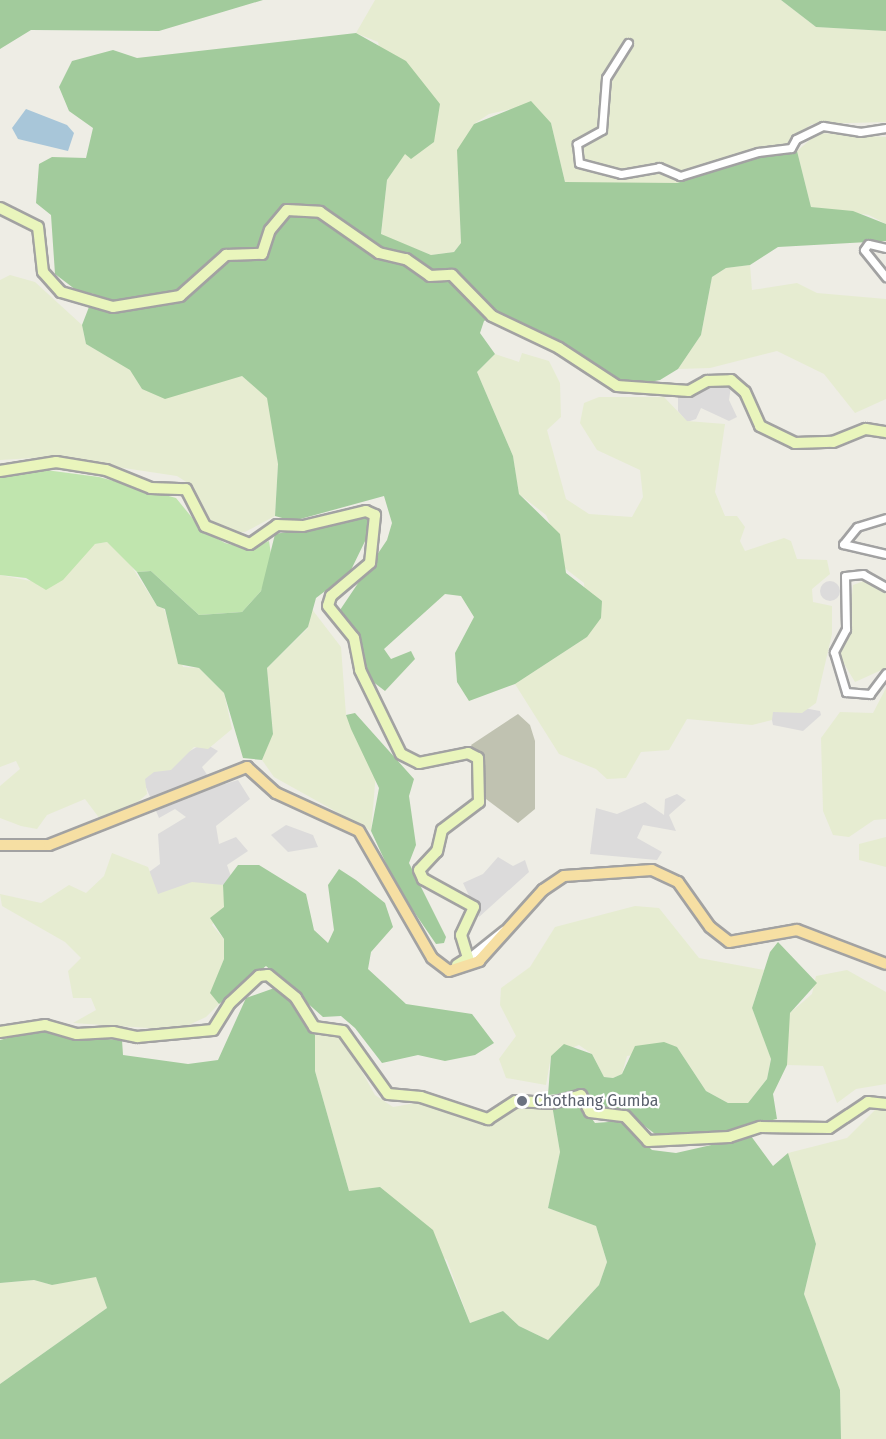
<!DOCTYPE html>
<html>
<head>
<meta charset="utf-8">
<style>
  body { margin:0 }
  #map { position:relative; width:886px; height:1439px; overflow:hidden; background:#eeede5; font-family:"Fira Sans",sans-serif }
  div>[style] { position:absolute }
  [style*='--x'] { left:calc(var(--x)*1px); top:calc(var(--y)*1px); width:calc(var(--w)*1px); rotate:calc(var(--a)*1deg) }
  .residential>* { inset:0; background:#dcdbdb }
  .round { border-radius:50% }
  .construction>* { inset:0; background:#c0c2b1 }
  .farmland>* { inset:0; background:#e6ecd1 }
  .grass>* { inset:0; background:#c0e5ae }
  .forest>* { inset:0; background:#a2cb9c }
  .water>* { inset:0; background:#a8c6d9 }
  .roads { filter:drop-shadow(2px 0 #a2a2a2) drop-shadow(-2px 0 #a2a2a2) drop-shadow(0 2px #a2a2a2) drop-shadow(0 -2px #a2a2a2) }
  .street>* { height:7px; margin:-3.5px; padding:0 3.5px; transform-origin:3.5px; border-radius:3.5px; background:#fff }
  .secondary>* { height:10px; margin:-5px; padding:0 5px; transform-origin:5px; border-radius:5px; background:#e9f5bc }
  .primary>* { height:10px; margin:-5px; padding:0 5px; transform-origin:5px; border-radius:5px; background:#f6dfa3 }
  .dots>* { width:16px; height:16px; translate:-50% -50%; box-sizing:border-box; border:3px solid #fff; border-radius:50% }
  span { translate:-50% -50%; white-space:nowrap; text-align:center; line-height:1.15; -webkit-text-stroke:4.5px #fff; paint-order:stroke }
  .worship-label { font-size:16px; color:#5b616d }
  .left { translate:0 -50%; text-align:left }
</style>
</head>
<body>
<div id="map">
  <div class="residential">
    <i style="clip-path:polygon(721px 381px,731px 386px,729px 400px,737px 417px,729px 421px,701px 408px,696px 419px,687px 422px,678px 411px,678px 395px)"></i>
    <i class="round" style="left:820px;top:581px;width:20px;height:20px"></i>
    <i style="clip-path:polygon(787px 705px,820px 711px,821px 715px,803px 731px,773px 725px,770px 711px)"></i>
    <i style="clip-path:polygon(204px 743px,218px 751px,202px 767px,215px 787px,238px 780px,250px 799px,216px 826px,219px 844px,236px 837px,248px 851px,227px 865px,233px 882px,160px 901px,149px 872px,160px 864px,158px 834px,186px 817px,175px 809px,159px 818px,142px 778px)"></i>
    <i style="clip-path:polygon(677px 794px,686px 800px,669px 815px,676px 831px,643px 825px,637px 838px,662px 852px,657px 860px,590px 854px,596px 808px,617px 814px,645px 802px,664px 815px,665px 799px)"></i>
    <i style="clip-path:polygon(286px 825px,313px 835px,318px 847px,288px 852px,271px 835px)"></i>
    <i style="clip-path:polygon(498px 857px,513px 866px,525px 860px,529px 872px,479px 917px,463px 883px,483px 874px)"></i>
  </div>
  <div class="construction">
    <i style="clip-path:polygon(518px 714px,530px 725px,535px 741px,535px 809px,518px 823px,486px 799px,484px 766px,471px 745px)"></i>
  </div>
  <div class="farmland">
    <i style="clip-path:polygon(375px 0,781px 0,816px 27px,886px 31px,886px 122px,812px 124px,794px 136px,792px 152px,677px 183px,592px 184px,565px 182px,551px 123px,520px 107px,489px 114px,474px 124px,458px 173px,461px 243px,454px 252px,431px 255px,381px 235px,387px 180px,405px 153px,378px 42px,356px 33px)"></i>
    <i style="clip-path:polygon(818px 133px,886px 137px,886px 224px,869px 215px,811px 207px,797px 151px)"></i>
    <i style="clip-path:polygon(750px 265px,752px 290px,797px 283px,817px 293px,886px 299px,886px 399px,855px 413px,824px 374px,777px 351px,710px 368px,678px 369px,701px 335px,712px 277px,726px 268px)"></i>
    <i style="clip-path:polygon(10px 275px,35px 282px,82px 325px,86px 344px,131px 370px,142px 389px,242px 376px,268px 398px,278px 464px,275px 516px,245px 532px,228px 533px,202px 513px,191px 485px,177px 476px,50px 457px,0 460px,0 280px)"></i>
    <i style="clip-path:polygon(522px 353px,549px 361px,560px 383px,561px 417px,547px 430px,566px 499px,589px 514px,632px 517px,643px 497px,640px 470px,597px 450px,580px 423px,584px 403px,599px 397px,664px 397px,687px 421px,725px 424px,715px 492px,725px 516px,737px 516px,745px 527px,740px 541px,745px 551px,784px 538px,791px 541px,797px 559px,827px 560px,830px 574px,812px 589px,813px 602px,832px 606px,832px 634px,816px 703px,802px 713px,773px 712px,772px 720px,752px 725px,687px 719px,669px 750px,641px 752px,626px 778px,607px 779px,596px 769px,559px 754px,515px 684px,587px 637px,584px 583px,562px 566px,563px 552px,546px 515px,519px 494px,513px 456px,477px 372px,495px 354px,519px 362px)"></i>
    <i style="clip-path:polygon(107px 542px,125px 556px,157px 606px,164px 609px,183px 667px,199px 668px,224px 693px,232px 729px,208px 749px,194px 747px,171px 770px,154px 772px,145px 779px,147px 794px,139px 801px,100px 819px,85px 799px,47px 815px,37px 829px,21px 826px,0 818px,0 786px,20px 769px,16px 761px,0 767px,0 575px,36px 582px,95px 544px)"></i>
    <i style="clip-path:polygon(864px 581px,886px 591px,886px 668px,855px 682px,837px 652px,848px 632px,853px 585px)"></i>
    <i style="clip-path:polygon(311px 608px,341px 647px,346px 715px,376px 773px,371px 831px,274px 777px,262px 760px,273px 733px,267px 668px,308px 628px)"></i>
    <i style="clip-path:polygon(886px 688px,886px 819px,874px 820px,849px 837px,833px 835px,823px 811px,821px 738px,840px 712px,873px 713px)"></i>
    <i style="clip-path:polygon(886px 837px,886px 867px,859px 860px,859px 844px)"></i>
    <i style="clip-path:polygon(112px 853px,148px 867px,158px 894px,192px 882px,223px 885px,225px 907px,212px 925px,224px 939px,224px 959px,211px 993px,219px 1004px,206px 1017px,178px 1030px,73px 1023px,96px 1010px,91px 998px,73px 998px,68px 971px,81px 958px,65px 942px,2px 906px,0 894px,41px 903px,69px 885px,86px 893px,104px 876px)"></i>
    <i style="clip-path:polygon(635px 906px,659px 908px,699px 958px,764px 970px,752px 1008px,771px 1058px,767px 1079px,748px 1103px,728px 1103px,706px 1091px,677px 1047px,627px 1056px,622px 1074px,613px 1078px,604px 1077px,592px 1054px,579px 1045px,551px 1056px,546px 1085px,506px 1078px,499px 1059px,516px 1036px,500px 1005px,501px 988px,530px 967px,555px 927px)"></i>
    <i style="clip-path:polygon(847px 970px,886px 992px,886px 1084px,856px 1089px,837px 1103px,823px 1066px,787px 1065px,785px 1034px,790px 1013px,812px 994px,816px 976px)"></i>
    <i style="clip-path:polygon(341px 1034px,375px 1095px,393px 1107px,421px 1102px,480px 1123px,519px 1104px,552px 1105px,560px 1152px,548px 1208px,596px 1226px,607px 1262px,599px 1285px,548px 1340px,519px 1326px,503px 1311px,470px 1323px,447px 1260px,349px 1191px,315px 1071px,315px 1035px)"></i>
    <i style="clip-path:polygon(876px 1109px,886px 1110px,886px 1439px,841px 1439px,840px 1390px,804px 1294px,816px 1244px,788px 1153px,847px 1138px)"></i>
    <i style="clip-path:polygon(96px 1276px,107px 1308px,0 1384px,0 1283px,34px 1280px,52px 1285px)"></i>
  </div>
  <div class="grass">
    <i style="clip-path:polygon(38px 469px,99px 477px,176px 498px,203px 531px,225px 543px,249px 549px,269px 541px,272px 561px,261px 591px,242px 612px,199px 615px,151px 571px,137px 572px,107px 542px,95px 544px,63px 580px,46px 590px,26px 578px,0 575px,0 474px)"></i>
  </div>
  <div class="forest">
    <i style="clip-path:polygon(0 0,263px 0,159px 31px,31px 30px,0 49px)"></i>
    <i style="clip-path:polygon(781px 0,886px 0,886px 31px,816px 27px)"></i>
    <i style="clip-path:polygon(356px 33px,406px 61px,440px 104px,434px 142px,411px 159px,405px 154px,387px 180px,381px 234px,431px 255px,454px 252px,461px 243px,457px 150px,474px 124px,531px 101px,551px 123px,565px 182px,677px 183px,749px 159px,797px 151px,811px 207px,853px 211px,886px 224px,886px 241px,778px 247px,750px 265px,726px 268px,712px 277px,701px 335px,678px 369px,660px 380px,635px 385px,616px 379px,553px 337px,500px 313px,484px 321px,480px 333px,495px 354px,477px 372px,513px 456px,519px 494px,560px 534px,566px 573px,602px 601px,601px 618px,587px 637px,515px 684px,469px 701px,457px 682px,455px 653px,474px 617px,461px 596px,445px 594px,384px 649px,391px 659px,411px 651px,415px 659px,385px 691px,372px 681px,338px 613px,387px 540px,392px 523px,384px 496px,293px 521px,275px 516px,278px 464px,267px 398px,242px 376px,165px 399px,142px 389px,130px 370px,86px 344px,82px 325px,94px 294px,76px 290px,55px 274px,51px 215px,36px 203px,39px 164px,52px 157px,86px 158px,93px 128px,69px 111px,59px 87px,72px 61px,113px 50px,137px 58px)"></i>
    <i style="clip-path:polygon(367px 518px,369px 533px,350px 572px,316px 598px,308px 627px,267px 668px,273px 734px,262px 760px,243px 758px,224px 693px,199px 668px,178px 664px,165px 609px,157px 606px,137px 572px,151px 571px,199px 615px,242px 612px,261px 591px,275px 534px)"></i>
    <i style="clip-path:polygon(355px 713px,414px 779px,409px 796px,416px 845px,409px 863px,446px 937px,444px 943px,436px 944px,397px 887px,371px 831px,379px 788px,351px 729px,346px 715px)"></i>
    <i style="clip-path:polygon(238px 865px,259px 865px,306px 894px,314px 930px,328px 943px,334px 930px,328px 885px,339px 869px,356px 880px,385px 903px,393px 927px,371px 952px,368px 969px,406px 1004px,472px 1014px,494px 1043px,475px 1055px,445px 1061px,418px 1055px,382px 1063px,355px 1028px,341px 1016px,323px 1017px,266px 966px,219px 1004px,210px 993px,224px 959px,224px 939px,210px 918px,224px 907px,223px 885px)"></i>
    <i style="clip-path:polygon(778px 942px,817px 983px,790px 1013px,787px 1065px,773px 1094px,777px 1119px,719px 1133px,659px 1137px,621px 1108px,599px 1108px,583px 1091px,548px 1095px,551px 1056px,564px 1044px,592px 1054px,604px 1077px,613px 1078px,622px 1074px,635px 1046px,664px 1042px,677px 1047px,706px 1091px,728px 1103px,748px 1103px,767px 1079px,771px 1059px,752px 1008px,770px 952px)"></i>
    <i style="clip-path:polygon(280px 986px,315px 1035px,315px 1071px,349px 1191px,380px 1187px,433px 1230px,470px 1323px,503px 1311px,519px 1326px,548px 1340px,599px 1285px,607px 1262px,596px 1226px,548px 1208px,560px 1152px,552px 1105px,579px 1101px,595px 1123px,622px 1121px,652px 1150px,676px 1153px,751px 1136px,773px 1166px,788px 1153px,816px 1244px,804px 1294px,840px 1390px,841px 1439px,0 1439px,0 1384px,107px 1308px,96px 1277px,52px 1285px,34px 1280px,0 1283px,0 1040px,46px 1028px,73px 1037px,122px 1040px,123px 1055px,188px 1064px,218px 1060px,246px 998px)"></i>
  </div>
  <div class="water">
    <i style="clip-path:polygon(26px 109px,67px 125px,74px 133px,68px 151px,18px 139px,12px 128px)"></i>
  </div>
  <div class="roads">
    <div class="street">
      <i style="--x:628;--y:43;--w:41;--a:122.2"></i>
      <i style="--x:606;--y:78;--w:52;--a:94.4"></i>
      <i style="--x:602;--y:130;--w:29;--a:151"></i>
      <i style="--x:577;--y:144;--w:19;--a:84"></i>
      <i style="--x:579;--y:163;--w:43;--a:14.7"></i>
      <i style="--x:621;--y:174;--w:39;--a:-10"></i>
      <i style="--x:659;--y:167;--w:23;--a:23"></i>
      <i style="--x:680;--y:176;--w:82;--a:-17.1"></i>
      <i style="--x:758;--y:152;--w:33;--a:-7"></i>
      <i style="--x:791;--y:148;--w:10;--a:-61"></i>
      <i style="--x:796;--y:139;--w:30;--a:-26"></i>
      <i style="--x:823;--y:126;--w:37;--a:9"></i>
      <i style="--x:860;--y:132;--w:26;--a:-9"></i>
      <i style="--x:886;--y:248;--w:18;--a:-167"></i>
      <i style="--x:868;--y:244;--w:7;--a:124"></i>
      <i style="--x:864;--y:250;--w:35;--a:51"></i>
      <i style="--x:886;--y:518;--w:30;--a:163"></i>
      <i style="--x:857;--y:527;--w:22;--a:129"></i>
      <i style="--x:843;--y:544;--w:44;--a:13.1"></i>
      <i style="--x:886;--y:587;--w:26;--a:-151"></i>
      <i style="--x:863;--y:574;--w:18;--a:174"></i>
      <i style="--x:845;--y:576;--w:53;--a:88.9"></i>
      <i style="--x:846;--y:629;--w:26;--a:118"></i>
      <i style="--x:834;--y:652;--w:42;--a:73.3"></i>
      <i style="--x:846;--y:692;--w:24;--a:5"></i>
      <i style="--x:870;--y:694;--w:26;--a:-53"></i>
      <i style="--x:468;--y:958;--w:45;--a:-38.7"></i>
    </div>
    <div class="secondary">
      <i style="--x:0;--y:208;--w:42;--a:26.6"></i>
      <i style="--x:38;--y:227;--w:45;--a:83.7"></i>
      <i style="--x:43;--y:272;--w:27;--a:48"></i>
      <i style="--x:61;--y:292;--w:54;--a:16.1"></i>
      <i style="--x:113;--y:307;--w:68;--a:-9.3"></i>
      <i style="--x:180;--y:296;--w:62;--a:-41.7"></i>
      <i style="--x:226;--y:255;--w:36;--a:-2"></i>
      <i style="--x:262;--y:254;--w:25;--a:-72"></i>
      <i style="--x:270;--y:230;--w:26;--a:-50"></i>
      <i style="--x:287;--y:210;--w:33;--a:3"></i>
      <i style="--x:320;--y:212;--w:72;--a:34.8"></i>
      <i style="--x:379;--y:253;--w:28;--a:13"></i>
      <i style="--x:406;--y:259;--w:29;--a:35"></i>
      <i style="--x:430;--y:276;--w:22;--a:-3"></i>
      <i style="--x:452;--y:275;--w:57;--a:45.7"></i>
      <i style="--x:492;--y:316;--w:74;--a:25.5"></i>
      <i style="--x:559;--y:348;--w:69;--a:33.2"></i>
      <i style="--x:617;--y:386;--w:72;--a:4"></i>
      <i style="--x:689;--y:391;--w:21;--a:-29"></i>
      <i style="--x:707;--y:381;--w:24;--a:-2"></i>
      <i style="--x:731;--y:380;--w:18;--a:41"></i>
      <i style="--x:745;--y:392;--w:37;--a:66"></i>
      <i style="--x:760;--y:426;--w:39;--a:26"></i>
      <i style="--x:795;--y:443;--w:38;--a:-2"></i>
      <i style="--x:833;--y:442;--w:35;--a:-22"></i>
      <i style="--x:866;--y:429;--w:20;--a:9"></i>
      <i style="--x:0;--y:471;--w:57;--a:-9.1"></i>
      <i style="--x:56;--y:462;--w:51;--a:9.1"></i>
      <i style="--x:106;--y:470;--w:48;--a:21.8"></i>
      <i style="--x:151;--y:488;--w:35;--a:2"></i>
      <i style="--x:186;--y:489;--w:42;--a:62.8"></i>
      <i style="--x:205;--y:526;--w:48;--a:21.8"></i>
      <i style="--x:250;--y:544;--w:33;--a:-35"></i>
      <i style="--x:277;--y:525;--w:26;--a:2"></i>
      <i style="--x:303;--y:526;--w:65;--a:-13.4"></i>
      <i style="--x:366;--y:511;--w:10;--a:24"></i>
      <i style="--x:375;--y:515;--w:48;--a:95.9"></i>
      <i style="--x:370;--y:563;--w:51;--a:139.8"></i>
      <i style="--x:331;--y:596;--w:10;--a:107"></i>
      <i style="--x:328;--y:606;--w:41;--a:50.9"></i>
      <i style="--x:354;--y:638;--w:33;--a:79"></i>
      <i style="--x:360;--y:670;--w:93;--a:64"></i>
      <i style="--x:401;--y:754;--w:20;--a:27"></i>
      <i style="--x:419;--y:763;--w:50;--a:-11.5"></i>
      <i style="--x:468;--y:753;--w:11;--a:27"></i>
      <i style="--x:478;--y:758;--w:44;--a:88.7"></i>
      <i style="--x:479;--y:802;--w:46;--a:142.9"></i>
      <i style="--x:442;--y:830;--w:22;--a:103"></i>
      <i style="--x:437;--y:851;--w:26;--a:133"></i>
      <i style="--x:419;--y:870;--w:10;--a:66"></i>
      <i style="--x:423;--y:879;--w:58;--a:28.8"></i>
      <i style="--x:474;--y:907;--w:31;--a:115"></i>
      <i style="--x:461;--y:935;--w:24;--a:73"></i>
      <i style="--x:468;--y:958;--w:13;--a:148"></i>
      <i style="--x:0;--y:1032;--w:46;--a:-8.8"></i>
      <i style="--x:45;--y:1025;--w:33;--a:16"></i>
      <i style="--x:77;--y:1034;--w:36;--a:-3"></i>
      <i style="--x:113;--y:1032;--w:25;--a:12"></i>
      <i style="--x:137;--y:1037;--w:76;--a:-5.3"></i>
      <i style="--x:213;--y:1030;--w:32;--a:-58"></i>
      <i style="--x:230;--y:1003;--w:40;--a:-43"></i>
      <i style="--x:259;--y:976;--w:9;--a:-6"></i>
      <i style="--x:268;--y:975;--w:36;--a:39"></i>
      <i style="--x:296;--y:998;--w:34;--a:58"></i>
      <i style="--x:314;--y:1027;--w:29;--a:8"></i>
      <i style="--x:343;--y:1031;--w:77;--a:54.5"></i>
      <i style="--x:388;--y:1094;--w:33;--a:5"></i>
      <i style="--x:421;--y:1097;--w:71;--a:18.2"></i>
      <i style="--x:488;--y:1119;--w:33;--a:-33"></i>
      <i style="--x:516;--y:1101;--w:36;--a:3"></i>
      <i style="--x:552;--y:1103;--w:30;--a:-15"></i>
      <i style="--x:581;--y:1095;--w:19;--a:62"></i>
      <i style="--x:590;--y:1112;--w:35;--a:7"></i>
      <i style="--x:625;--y:1116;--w:34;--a:47"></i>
      <i style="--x:648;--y:1141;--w:81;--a:-2.8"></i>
      <i style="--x:729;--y:1137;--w:33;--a:-18"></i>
      <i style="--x:760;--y:1127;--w:69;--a:0.8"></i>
      <i style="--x:829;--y:1128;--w:47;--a:-33.7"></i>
      <i style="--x:868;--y:1102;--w:18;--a:6"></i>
    </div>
    <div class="primary">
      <i style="--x:0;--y:845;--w:49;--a:0"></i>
      <i style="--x:49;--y:845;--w:213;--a:-21.5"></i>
      <i style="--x:247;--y:767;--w:39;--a:42"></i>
      <i style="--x:276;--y:793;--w:91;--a:24.6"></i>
      <i style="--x:359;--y:831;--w:146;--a:60.1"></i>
      <i style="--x:432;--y:958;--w:21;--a:37"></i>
      <i style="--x:449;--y:971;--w:32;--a:-18"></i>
      <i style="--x:479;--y:961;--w:96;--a:-48"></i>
      <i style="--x:543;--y:890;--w:25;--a:-34"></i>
      <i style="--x:564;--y:876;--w:88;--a:-3.9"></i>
      <i style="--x:652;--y:870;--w:29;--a:25"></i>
      <i style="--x:678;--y:882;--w:55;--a:54.6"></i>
      <i style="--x:710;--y:927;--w:24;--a:38"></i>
      <i style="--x:729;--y:942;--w:69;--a:-10"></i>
      <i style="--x:797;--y:930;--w:95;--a:20.9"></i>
    </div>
  </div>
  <div class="dots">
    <i style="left:522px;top:1101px;background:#6b7280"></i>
  </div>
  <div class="worship-label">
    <span class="left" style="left:534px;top:1101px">Chothang Gumba</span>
  </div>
</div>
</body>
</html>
